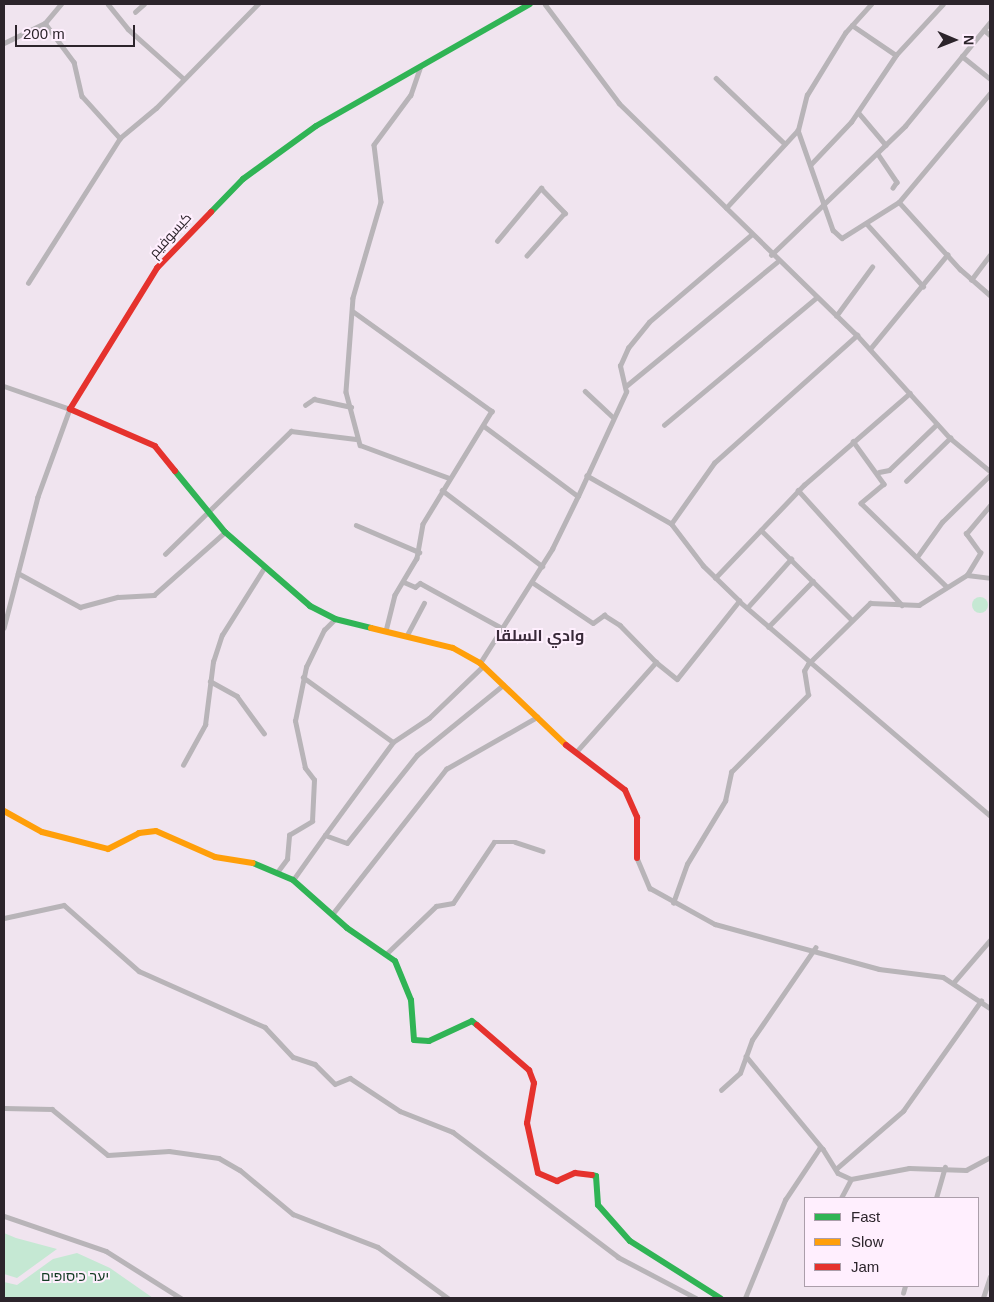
<!DOCTYPE html>
<html>
<head>
<meta charset="utf-8">
<style>
  body { margin:0 }
  #map { position:relative; width:994px; height:1302px; overflow:hidden; background:#f0e4ef; font-family:Arial,Cairo,Heebo,sans-serif }
  div>[style] { position:absolute }
  [style*='--x'] { left:calc(var(--x)*1px); top:calc(var(--y)*1px); width:calc(var(--w)*1px); rotate:calc(var(--a)*1deg) }
  .green>* { inset:0; background:#c5e8d3 }
  .round { border-radius:50% }
  .street>* { height:4.5px; margin:-2.25px; padding:0 2.25px; transform-origin:2.25px; border-radius:2.25px; background:#b8b4b8 }
  .fast>* { height:6px; margin:-3px; padding:0 3px; transform-origin:3px; border-radius:3px; background:#30b455 }
  .slow>* { height:6px; margin:-3px; padding:0 3px; transform-origin:3px; border-radius:3px; background:#ff9f0a }
  .jam>* { height:6px; margin:-3px; padding:0 3px; transform-origin:3px; border-radius:3px; background:#e5322d }
  span { translate:-50% -50%; white-space:nowrap; text-align:center; line-height:1.15; -webkit-text-stroke:4px #ffeffe; paint-order:stroke }
  .street-label { font-size:14px; color:#2c242b }
  .park-label { font-size:14px; color:#153c25 }
  .quarter-label { font-size:16px; color:#392a39; font-weight:700 }
  .frame { position:absolute; inset:0; border:5px solid #2c242b; pointer-events:none }
  .legend { position:absolute; left:804px; top:1197px; width:175px; height:90px; box-sizing:border-box; background:#ffeffe; border:1px solid #ab9eaa; margin:0; padding:6px 9px; list-style:none; font-size:15px; color:#2c242b }
  .legend li { display:flex; align-items:center; gap:10px; height:25px }
  .legend b { width:25px; border:1px solid #ab9eaa }
  .north { position:absolute; left:929px; top:15px; width:50px; height:50px; -webkit-text-stroke:4px #ffeffe; paint-order:stroke; rotate:91deg; font-size:14px; font-weight:700; line-height:20px; text-align:center; color:#2c242b }
  .north::after { content:''; display:block; margin:auto; width:18px; height:22px; background:#2c242b; clip-path:polygon(50% 0,100% 100%,50% 72%,0 100%) }
  .scale { position:absolute; left:15px; top:25px; width:120px; height:22px; box-sizing:border-box; border:2px solid #2c242b; border-top:0; padding-left:6px; font-size:15px; line-height:18px; white-space:nowrap; color:#2c242b; -webkit-text-stroke:4px #ffeffe; paint-order:stroke }
</style>
</head>
<body>
<div id="map">
  <div class="green">
    <i class="round" style="left:972px;top:597px;width:16px;height:16px"></i>
    <i style="clip-path:polygon(4px 1233px,16px 1238px,57px 1249px,17px 1278px,4px 1274px)"></i>
    <i style="clip-path:polygon(77px 1253px,110px 1268px,153px 1298px,4px 1298px,4px 1282px,17px 1285px,53px 1259px)"></i>
  </div>
  <div class="street">
    <i style="--x:108;--y:4;--w:32;--a:51"></i>
    <i style="--x:128;--y:29;--w:74;--a:41.7"></i>
    <i style="--x:545;--y:4;--w:124;--a:53.2"></i>
    <i style="--x:619;--y:103;--w:332;--a:44.3"></i>
    <i style="--x:857;--y:335;--w:139;--a:47.9"></i>
    <i style="--x:950;--y:438;--w:52;--a:39.5"></i>
    <i style="--x:135;--y:12;--w:12;--a:-42"></i>
    <i style="--x:45;--y:23;--w:49;--a:53.4"></i>
    <i style="--x:74;--y:62;--w:35;--a:77"></i>
    <i style="--x:82;--y:96;--w:57;--a:47.9"></i>
    <i style="--x:852;--y:25;--w:53;--a:34.3"></i>
    <i style="--x:984;--y:30;--w:8;--a:40"></i>
    <i style="--x:4;--y:43;--w:46;--a:-26"></i>
    <i style="--x:45;--y:23;--w:25;--a:-50"></i>
    <i style="--x:962;--y:56;--w:36;--a:39"></i>
    <i style="--x:421;--y:66;--w:31;--a:109"></i>
    <i style="--x:411;--y:95;--w:62;--a:126.5"></i>
    <i style="--x:374;--y:145;--w:57;--a:83"></i>
    <i style="--x:381;--y:202;--w:100;--a:106.3"></i>
    <i style="--x:353;--y:298;--w:94;--a:94.3"></i>
    <i style="--x:346;--y:392;--w:55;--a:75.2"></i>
    <i style="--x:360;--y:445;--w:95;--a:20.3"></i>
    <i style="--x:716;--y:78;--w:95;--a:43.7"></i>
    <i style="--x:858;--y:112;--w:43;--a:49.7"></i>
    <i style="--x:798;--y:130;--w:106;--a:70.7"></i>
    <i style="--x:833;--y:230;--w:12;--a:42"></i>
    <i style="--x:842;--y:238;--w:67;--a:-32.3"></i>
    <i style="--x:899;--y:202;--w:142;--a:-50.1"></i>
    <i style="--x:878;--y:154;--w:34;--a:56"></i>
    <i style="--x:897;--y:182;--w:7;--a:124"></i>
    <i style="--x:811;--y:164;--w:58;--a:-46.4"></i>
    <i style="--x:851;--y:122;--w:81;--a:-56.1"></i>
    <i style="--x:896;--y:55;--w:69;--a:-47.3"></i>
    <i style="--x:899;--y:202;--w:91;--a:47.7"></i>
    <i style="--x:960;--y:269;--w:40;--a:41"></i>
    <i style="--x:726;--y:208;--w:106;--a:-47.3"></i>
    <i style="--x:798;--y:130;--w:36;--a:-76"></i>
    <i style="--x:807;--y:95;--w:73;--a:-58.5"></i>
    <i style="--x:845;--y:33;--w:39;--a:-48"></i>
    <i style="--x:867;--y:224;--w:84;--a:47.9"></i>
    <i style="--x:497;--y:241;--w:69;--a:-50.3"></i>
    <i style="--x:541;--y:188;--w:35;--a:46"></i>
    <i style="--x:565;--y:213;--w:57;--a:131.5"></i>
    <i style="--x:771;--y:255;--w:186;--a:-43.9"></i>
    <i style="--x:905;--y:126;--w:134;--a:-50.7"></i>
    <i style="--x:971;--y:280;--w:31;--a:-53"></i>
    <i style="--x:28;--y:283;--w:172;--a:-57.6"></i>
    <i style="--x:120;--y:138;--w:47;--a:-39.8"></i>
    <i style="--x:156;--y:108;--w:146;--a:-45.6"></i>
    <i style="--x:354;--y:312;--w:170;--a:35.7"></i>
    <i style="--x:492;--y:411;--w:132;--a:121.4"></i>
    <i style="--x:423;--y:524;--w:35;--a:100"></i>
    <i style="--x:417;--y:558;--w:43;--a:120.7"></i>
    <i style="--x:395;--y:595;--w:36;--a:104"></i>
    <i style="--x:836;--y:316;--w:61;--a:-53.7"></i>
    <i style="--x:870;--y:349;--w:122;--a:-50.7"></i>
    <i style="--x:4;--y:386;--w:70;--a:19.2"></i>
    <i style="--x:70;--y:409;--w:94;--a:110"></i>
    <i style="--x:38;--y:497;--w:135;--a:104.5"></i>
    <i style="--x:626;--y:386;--w:195;--a:-39.4"></i>
    <i style="--x:585;--y:391;--w:37;--a:43"></i>
    <i style="--x:305;--y:405;--w:11;--a:-34"></i>
    <i style="--x:314;--y:399;--w:38;--a:12"></i>
    <i style="--x:664;--y:425;--w:198;--a:-39.9"></i>
    <i style="--x:484;--y:426;--w:117;--a:36.7"></i>
    <i style="--x:853;--y:441;--w:53;--a:54.2"></i>
    <i style="--x:884;--y:484;--w:30;--a:140"></i>
    <i style="--x:861;--y:503;--w:119;--a:44.3"></i>
    <i style="--x:879;--y:472;--w:10;--a:-11"></i>
    <i style="--x:889;--y:470;--w:66;--a:-43.8"></i>
    <i style="--x:906;--y:481;--w:62;--a:-44.3"></i>
    <i style="--x:442;--y:490;--w:126;--a:37.2"></i>
    <i style="--x:798;--y:490;--w:155;--a:47.9"></i>
    <i style="--x:671;--y:524;--w:75;--a:-54.8"></i>
    <i style="--x:714;--y:463;--w:192;--a:-41.8"></i>
    <i style="--x:356;--y:525;--w:69;--a:23.2"></i>
    <i style="--x:761;--y:530;--w:128;--a:44.7"></i>
    <i style="--x:165;--y:554;--w:176;--a:-44.3"></i>
    <i style="--x:291;--y:431;--w:65;--a:7"></i>
    <i style="--x:917;--y:557;--w:43;--a:-54.5"></i>
    <i style="--x:942;--y:522;--w:67;--a:-44.4"></i>
    <i style="--x:18;--y:573;--w:71;--a:28.7"></i>
    <i style="--x:80;--y:607;--w:39;--a:-15"></i>
    <i style="--x:118;--y:597;--w:36;--a:-3"></i>
    <i style="--x:154;--y:595;--w:95;--a:-41.6"></i>
    <i style="--x:967;--y:575;--w:26;--a:-59"></i>
    <i style="--x:980;--y:553;--w:24;--a:-126"></i>
    <i style="--x:966;--y:534;--w:38;--a:-50"></i>
    <i style="--x:715;--y:578;--w:129;--a:-46.3"></i>
    <i style="--x:804;--y:485;--w:140;--a:-41"></i>
    <i style="--x:404;--y:582;--w:12;--a:24"></i>
    <i style="--x:415;--y:587;--w:6;--a:-39"></i>
    <i style="--x:420;--y:583;--w:94;--a:28.8"></i>
    <i style="--x:532;--y:582;--w:73;--a:33.9"></i>
    <i style="--x:593;--y:623;--w:14;--a:-36"></i>
    <i style="--x:604;--y:615;--w:19;--a:32"></i>
    <i style="--x:620;--y:625;--w:52;--a:45.8"></i>
    <i style="--x:739;--y:601;--w:330;--a:40.5"></i>
    <i style="--x:747;--y:608;--w:66;--a:-48.1"></i>
    <i style="--x:768;--y:627;--w:64;--a:-45.6"></i>
    <i style="--x:407;--y:635;--w:36;--a:-62"></i>
    <i style="--x:480;--y:663;--w:135;--a:-57.7"></i>
    <i style="--x:552;--y:549;--w:59;--a:-63.9"></i>
    <i style="--x:578;--y:496;--w:115;--a:-65.2"></i>
    <i style="--x:626;--y:392;--w:27;--a:-103"></i>
    <i style="--x:620;--y:366;--w:20;--a:-66"></i>
    <i style="--x:628;--y:348;--w:33;--a:-51"></i>
    <i style="--x:649;--y:322;--w:134;--a:-40.5"></i>
    <i style="--x:303;--y:677;--w:111;--a:35.8"></i>
    <i style="--x:393;--y:742;--w:43;--a:-33.7"></i>
    <i style="--x:429;--y:718;--w:75;--a:-43.9"></i>
    <i style="--x:210;--y:681;--w:31;--a:29"></i>
    <i style="--x:237;--y:696;--w:46;--a:53.9"></i>
    <i style="--x:577;--y:751;--w:119;--a:-48.4"></i>
    <i style="--x:656;--y:662;--w:27;--a:39"></i>
    <i style="--x:677;--y:679;--w:100;--a:-51.5"></i>
    <i style="--x:739;--y:601;--w:50;--a:-135.8"></i>
    <i style="--x:703;--y:566;--w:53;--a:-127.3"></i>
    <i style="--x:671;--y:524;--w:97;--a:-150.3"></i>
    <i style="--x:183;--y:765;--w:46;--a:-61.2"></i>
    <i style="--x:205;--y:725;--w:64;--a:-82.8"></i>
    <i style="--x:213;--y:662;--w:28;--a:-72"></i>
    <i style="--x:222;--y:635;--w:79;--a:-57.9"></i>
    <i style="--x:325;--y:835;--w:115;--a:-53.8"></i>
    <i style="--x:637;--y:858;--w:33;--a:67"></i>
    <i style="--x:650;--y:888;--w:74;--a:29"></i>
    <i style="--x:715;--y:924;--w:170;--a:15.3"></i>
    <i style="--x:879;--y:969;--w:64;--a:7.1"></i>
    <i style="--x:943;--y:977;--w:56;--a:33.4"></i>
    <i style="--x:278;--y:871;--w:15;--a:-53"></i>
    <i style="--x:287;--y:859;--w:24;--a:-85"></i>
    <i style="--x:289;--y:835;--w:27;--a:-31"></i>
    <i style="--x:312;--y:821;--w:41;--a:-87.2"></i>
    <i style="--x:314;--y:780;--w:15;--a:-127"></i>
    <i style="--x:305;--y:768;--w:48;--a:-102"></i>
    <i style="--x:295;--y:721;--w:55;--a:-78.5"></i>
    <i style="--x:306;--y:667;--w:41;--a:-64.1"></i>
    <i style="--x:324;--y:630;--w:16;--a:-45"></i>
    <i style="--x:293;--y:880;--w:55;--a:-54.6"></i>
    <i style="--x:325;--y:835;--w:23;--a:20"></i>
    <i style="--x:347;--y:843;--w:112;--a:-51.5"></i>
    <i style="--x:417;--y:755;--w:111;--a:-39.1"></i>
    <i style="--x:673;--y:903;--w:41;--a:-70.3"></i>
    <i style="--x:687;--y:864;--w:74;--a:-58.9"></i>
    <i style="--x:725;--y:801;--w:30;--a:-78"></i>
    <i style="--x:731;--y:772;--w:109;--a:-45"></i>
    <i style="--x:808;--y:695;--w:24;--a:-99"></i>
    <i style="--x:804;--y:671;--w:8;--a:-60"></i>
    <i style="--x:808;--y:664;--w:87;--a:-44.5"></i>
    <i style="--x:870;--y:603;--w:49;--a:2.3"></i>
    <i style="--x:919;--y:605;--w:57;--a:-32"></i>
    <i style="--x:967;--y:575;--w:23;--a:7"></i>
    <i style="--x:334;--y:912;--w:182;--a:-51.9"></i>
    <i style="--x:446;--y:769;--w:105;--a:-29.7"></i>
    <i style="--x:4;--y:918;--w:61;--a:-12.2"></i>
    <i style="--x:64;--y:905;--w:100;--a:41.3"></i>
    <i style="--x:139;--y:971;--w:138;--a:24"></i>
    <i style="--x:265;--y:1027;--w:41;--a:47"></i>
    <i style="--x:293;--y:1057;--w:23;--a:18"></i>
    <i style="--x:315;--y:1064;--w:28;--a:45"></i>
    <i style="--x:335;--y:1084;--w:16;--a:-22"></i>
    <i style="--x:350;--y:1078;--w:60;--a:33.4"></i>
    <i style="--x:400;--y:1111;--w:57;--a:21.6"></i>
    <i style="--x:453;--y:1132;--w:207;--a:37.1"></i>
    <i style="--x:618;--y:1257;--w:88;--a:27.7"></i>
    <i style="--x:386;--y:954;--w:69;--a:-43.8"></i>
    <i style="--x:436;--y:906;--w:17;--a:-10"></i>
    <i style="--x:453;--y:903;--w:73;--a:-56.1"></i>
    <i style="--x:494;--y:842;--w:21;--a:0"></i>
    <i style="--x:515;--y:842;--w:29;--a:18"></i>
    <i style="--x:954;--y:982;--w:55;--a:-49.4"></i>
    <i style="--x:746;--y:1056;--w:121;--a:50.4"></i>
    <i style="--x:721;--y:1090;--w:25;--a:-42"></i>
    <i style="--x:740;--y:1073;--w:35;--a:-70"></i>
    <i style="--x:752;--y:1040;--w:112;--a:-55.6"></i>
    <i style="--x:4;--y:1108;--w:48;--a:1.2"></i>
    <i style="--x:52;--y:1109;--w:72;--a:39.4"></i>
    <i style="--x:108;--y:1155;--w:61;--a:-3.8"></i>
    <i style="--x:169;--y:1151;--w:50;--a:8"></i>
    <i style="--x:219;--y:1158;--w:24;--a:30"></i>
    <i style="--x:240;--y:1170;--w:69;--a:39.7"></i>
    <i style="--x:293;--y:1214;--w:91;--a:21.2"></i>
    <i style="--x:378;--y:1247;--w:87;--a:36.1"></i>
    <i style="--x:836;--y:1169;--w:89;--a:-40.9"></i>
    <i style="--x:903;--y:1111;--w:135;--a:-54.7"></i>
    <i style="--x:841;--y:1198;--w:21;--a:-62"></i>
    <i style="--x:936;--y:1198;--w:32;--a:-74"></i>
    <i style="--x:4;--y:1216;--w:108;--a:18.9"></i>
    <i style="--x:106;--y:1251;--w:89;--a:32.1"></i>
    <i style="--x:903;--y:1293;--w:7;--a:-74"></i>
    <i style="--x:745;--y:1298;--w:106;--a:-67.8"></i>
    <i style="--x:785;--y:1200;--w:61;--a:-56.3"></i>
    <i style="--x:819;--y:1149;--w:4;--a:0"></i>
    <i style="--x:823;--y:1149;--w:28;--a:58"></i>
    <i style="--x:838;--y:1173;--w:14;--a:25"></i>
    <i style="--x:851;--y:1179;--w:59;--a:-10.7"></i>
    <i style="--x:909;--y:1168;--w:57;--a:2"></i>
    <i style="--x:966;--y:1170;--w:27;--a:-28"></i>
    <i style="--x:983;--y:1298;--w:22;--a:-72"></i>
  </div>
  <div class="fast">
    <i style="--x:211;--y:212;--w:46;--a:-45.9"></i>
    <i style="--x:243;--y:179;--w:90;--a:-36"></i>
    <i style="--x:316;--y:126;--w:246;--a:-29.7"></i>
    <i style="--x:175;--y:471;--w:79;--a:50.7"></i>
    <i style="--x:225;--y:532;--w:113;--a:41"></i>
    <i style="--x:310;--y:606;--w:28;--a:27"></i>
    <i style="--x:335;--y:619;--w:37;--a:14"></i>
    <i style="--x:253;--y:863;--w:43;--a:23"></i>
    <i style="--x:293;--y:880;--w:72;--a:41.6"></i>
    <i style="--x:347;--y:928;--w:58;--a:34.5"></i>
    <i style="--x:395;--y:961;--w:42;--a:67.7"></i>
    <i style="--x:411;--y:1000;--w:40;--a:85.7"></i>
    <i style="--x:414;--y:1040;--w:15;--a:4"></i>
    <i style="--x:429;--y:1041;--w:47;--a:-24.9"></i>
    <i style="--x:472;--y:1021;--w:6;--a:39"></i>
    <i style="--x:592;--y:1175;--w:4;--a:14"></i>
    <i style="--x:596;--y:1176;--w:29;--a:86"></i>
    <i style="--x:598;--y:1205;--w:48;--a:48.4"></i>
    <i style="--x:630;--y:1241;--w:107;--a:32.3"></i>
  </div>
  <div class="slow">
    <i style="--x:371;--y:628;--w:84;--a:13.7"></i>
    <i style="--x:453;--y:648;--w:31;--a:29"></i>
    <i style="--x:480;--y:663;--w:119;--a:43.6"></i>
    <i style="--x:4;--y:811;--w:43;--a:28.9"></i>
    <i style="--x:42;--y:832;--w:68;--a:14.4"></i>
    <i style="--x:108;--y:849;--w:35;--a:-27"></i>
    <i style="--x:139;--y:833;--w:17;--a:-7"></i>
    <i style="--x:156;--y:831;--w:64;--a:23.8"></i>
    <i style="--x:215;--y:857;--w:38;--a:9"></i>
  </div>
  <div class="jam">
    <i style="--x:175;--y:471;--w:32;--a:-129"></i>
    <i style="--x:155;--y:446;--w:93;--a:-156.5"></i>
    <i style="--x:70;--y:409;--w:166;--a:-58.3"></i>
    <i style="--x:157;--y:268;--w:78;--a:-46"></i>
    <i style="--x:566;--y:745;--w:74;--a:37.3"></i>
    <i style="--x:625;--y:790;--w:30;--a:66"></i>
    <i style="--x:637;--y:817;--w:41;--a:90"></i>
    <i style="--x:477;--y:1025;--w:69;--a:40.9"></i>
    <i style="--x:529;--y:1070;--w:14;--a:69"></i>
    <i style="--x:534;--y:1083;--w:41;--a:99.9"></i>
    <i style="--x:527;--y:1123;--w:51;--a:77.6"></i>
    <i style="--x:538;--y:1173;--w:21;--a:23"></i>
    <i style="--x:557;--y:1181;--w:20;--a:-24"></i>
    <i style="--x:575;--y:1173;--w:17;--a:7"></i>
  </div>
  <div class="street-label">
    <span style="left:170px;top:235px;rotate:-48deg">كيسوفيم</span>
  </div>
  <div class="park-label">
    <span style="left:75px;top:1276px">יער כיסופים</span>
  </div>
  <div class="quarter-label">
    <span style="left:540px;top:636px">وادي السلقا</span>
  </div>
  <div class="frame"></div>
  <ul class="legend">
  <li><b style="height:6px;background:#30b455"></b>Fast</li>
  <li><b style="height:6px;background:#ff9f0a"></b>Slow</li>
  <li><b style="height:6px;background:#e5322d"></b>Jam</li>
  </ul>
  <div class="north">N</div>
  <div class="scale">200 m</div>
</div>
</body>
</html>
